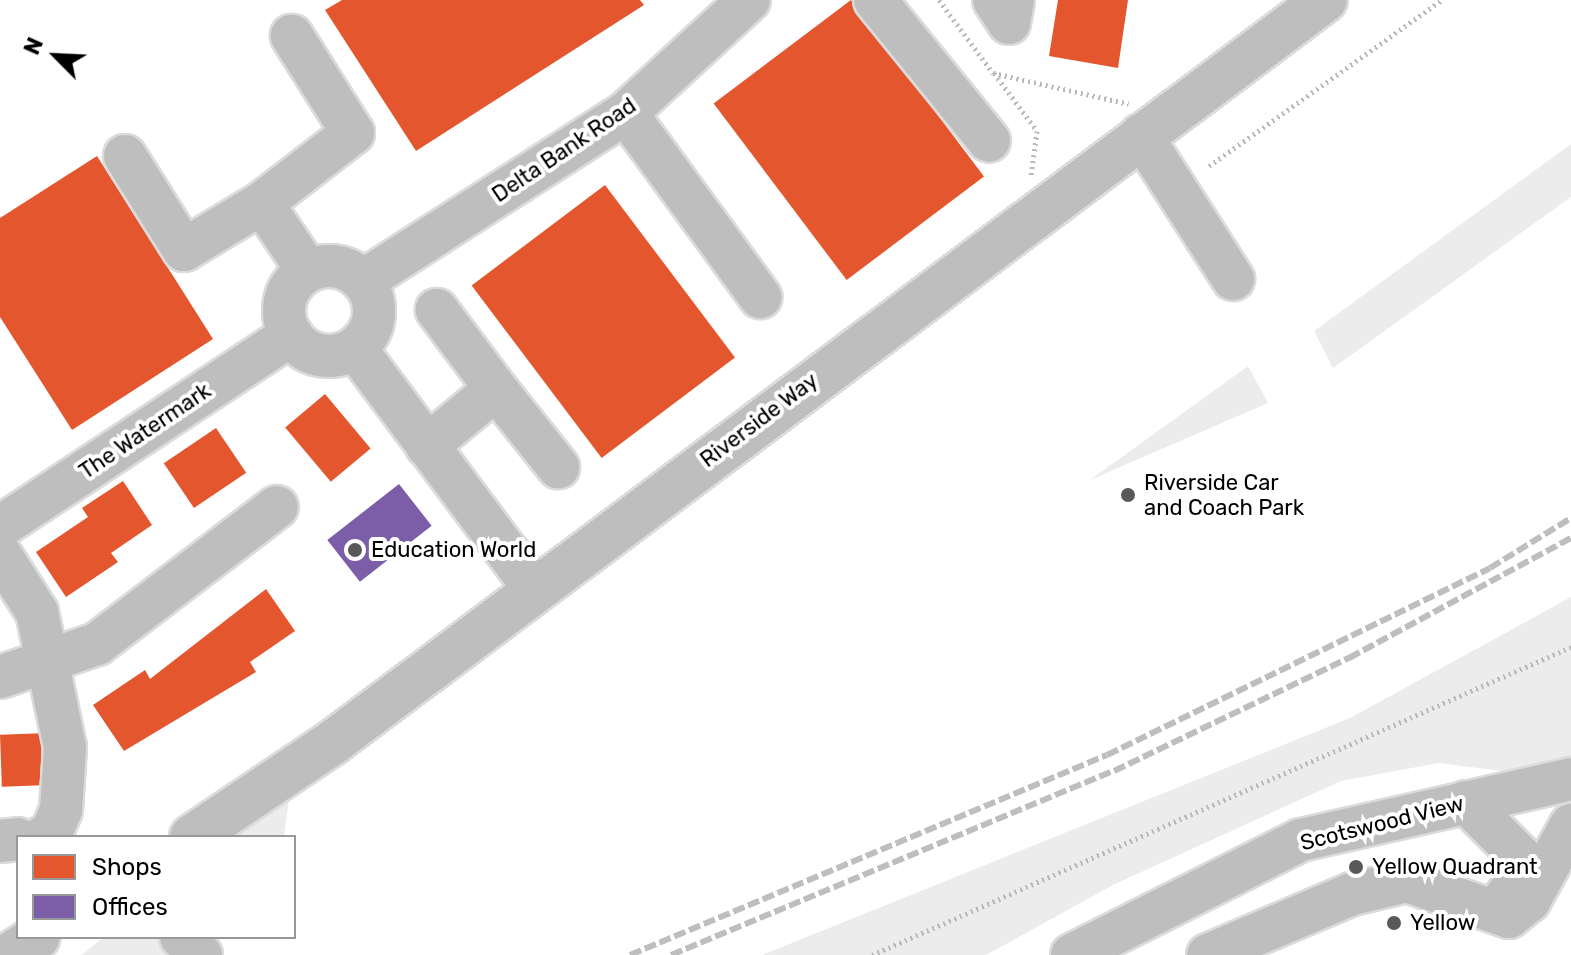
<!DOCTYPE html>
<html>
<head>
<meta charset="utf-8">
<style>
  body { margin:0 }
  #map { position:relative; width:1571px; height:955px; overflow:hidden; background:#fff; font-family:Rubik,sans-serif }
  div>[style] { position:absolute }
  [style*='--x'] { left:calc(var(--x)*1px); top:calc(var(--y)*1px); width:calc(var(--w)*1px); rotate:calc(var(--a)*1deg) }
  .green>* { inset:0; background:#ececec }
  .shops>* { inset:0; background:#e4572e; transform-origin:0 0 }
  .offices>* { inset:0; background:#7b5ea7; transform-origin:0 0 }
  .path>* { height:5px; margin-top:-2.5px; transform-origin:0; background:repeating-linear-gradient(90deg,#b9b9b9 0 2px,transparent 0 6px) }
  .roads { filter:drop-shadow(2px 0 #dbdbdb) drop-shadow(-2px 0 #dbdbdb) drop-shadow(0 2px #dbdbdb) drop-shadow(0 -2px #dbdbdb) }
  .minor>* { height:42px; margin:-21px; padding:0 21px; transform-origin:21px; border-radius:21px; background:#bebebe }
  .minor>.ring { margin:-21px; padding:0; box-sizing:content-box; background:none; border:42px solid #bebebe; border-radius:50% }
  .major>* { height:44px; margin:-22px; padding:0 22px; transform-origin:22px; border-radius:22px; background:#bebebe }
  .rail>* { height:6px; margin-top:-3px; transform-origin:0; background:repeating-linear-gradient(90deg,#bebebe 0 12px,transparent 0 16px) }
  .dots>* { width:22px; height:22px; translate:-50% -50%; box-sizing:border-box; border:4px solid #fff; border-radius:50% }
  span { translate:-50% -50%; white-space:nowrap; text-align:center; line-height:1.15; -webkit-text-stroke:8px #fff; paint-order:stroke }
  .street-label { font-size:22px; color:#000 }
  .poi-label { font-size:22px; color:#000 }
  .left { translate:0 -50%; text-align:left }
  .legend { position:absolute; left:16px; top:835px; width:280px; height:104px; box-sizing:border-box; background:#fff; border:2px solid #999; margin:0; padding:10px 14px; list-style:none; font-size:24px; color:#000 }
  .legend li { display:flex; align-items:center; gap:16px; height:40px }
  .legend b { width:40px; border:2px solid #999 }
  .north { position:absolute; left:16px; top:16px; width:80px; height:80px; -webkit-text-stroke:6px #fff; paint-order:stroke; rotate:294deg; font-size:22px; font-weight:700; line-height:32px; text-align:center; color:#000 }
  .north::after { content:''; display:block; margin:auto; width:28px; height:36px; background:#000; clip-path:polygon(50% 0,100% 100%,50% 72%,0 100%) }
</style>
</head>
<body>
<div id="map">
  <div class="green">
    <i style="clip-path:polygon(1571px 144px,1571px 197px,1333px 368px,1314px 331px)"></i>
    <i style="clip-path:polygon(1248px 366px,1268px 403px,1090px 480px)"></i>
    <i style="clip-path:polygon(1571px 597px,1571px 758px,1517px 773px,1439px 763px,1341px 781px,1115px 884px,986px 955px,762px 955px,1350px 718px)"></i>
    <i style="clip-path:polygon(289px 798px,284px 837px,236px 837px)"></i>
    <i style="clip-path:polygon(104px 937px,159px 937px,174px 955px,81px 955px)"></i>
  </div>
  <div class="shops">
    <i style="clip-path:polygon(342px 0,640px 0,644px 5px,416px 151px,325px 10px)"></i>
    <i style="left:851px;top:0;width:221px;height:172px;rotate:53deg"></i>
    <i style="clip-path:polygon(1058px 0,1128px 0,1118px 68px,1049px 56px)"></i>
    <i style="clip-path:polygon(97px 156px,213px 339px,72px 430px,0 317px,0 218px)"></i>
    <i style="left:605px;top:185px;width:216px;height:167px;rotate:53deg"></i>
    <i style="left:325px;top:394px;width:71px;height:52px;rotate:50deg"></i>
    <i style="left:216px;top:428px;width:54px;height:63px;rotate:56deg"></i>
    <i style="clip-path:polygon(123px 481px,152px 525px,111px 553px,118px 562px,66px 597px,36px 552px,88px 517px,82px 508px)"></i>
    <i style="clip-path:polygon(266px 589px,295px 631px,250px 662px,256px 672px,124px 751px,93px 705px,145px 670px,150px 679px)"></i>
    <i style="left:48px;top:733px;width:52px;height:48px;rotate:88deg"></i>
  </div>
  <div class="offices">
    <i style="left:399px;top:484px;width:53px;height:91px;rotate:52deg"></i>
  </div>
  <div class="path">
    <i style="--x:939;--y:0;--w:91;--a:53.5"></i>
    <i style="--x:993;--y:73;--w:139;--a:12.8"></i>
    <i style="--x:994;--y:73;--w:72;--a:53.4"></i>
    <i style="--x:1037;--y:131;--w:45;--a:97.6"></i>
    <i style="--x:1209;--y:166;--w:286;--a:-35.5"></i>
    <i style="--x:872;--y:955;--w:764;--a:-23.78"></i>
  </div>
  <div class="roads">
    <div class="minor">
      <i style="--x:875;--y:0;--w:181;--a:51"></i>
      <i style="--x:994;--y:0;--w:27;--a:57"></i>
      <i style="--x:1009;--y:23;--w:23;--a:-80"></i>
      <i style="--x:626;--y:113;--w:228;--a:53.9"></i>
      <i style="--x:1141;--y:135;--w:171;--a:57.4"></i>
      <i style="--x:125;--y:156;--w:111;--a:57.9"></i>
      <i style="--x:184;--y:250;--w:91;--a:-31.1"></i>
      <i style="--x:262;--y:203;--w:115;--a:-37.6"></i>
      <i style="--x:353;--y:133;--w:115;--a:-122.2"></i>
      <i style="--x:262;--y:203;--w:82;--a:55.9"></i>
      <i class="ring" style="left:284px;top:266px;width:48px;height:48px"></i>
      <i style="--x:363;--y:281;--w:312;--a:-32.6"></i>
      <i style="--x:626;--y:113;--w:167;--a:-42.6"></i>
      <i style="--x:355;--y:348;--w:299;--a:53.3"></i>
      <i style="--x:496;--y:389;--w:100;--a:51.5"></i>
      <i style="--x:427;--y:446;--w:89;--a:-39.6"></i>
      <i style="--x:496;--y:389;--w:99;--a:-126.8"></i>
      <i style="--x:0;--y:527;--w:349;--a:-33.4"></i>
      <i style="--x:0;--y:554;--w:69;--a:57.5"></i>
      <i style="--x:37;--y:612;--w:138;--a:78.3"></i>
      <i style="--x:65;--y:747;--w:63;--a:93.6"></i>
      <i style="--x:61;--y:810;--w:28;--a:113"></i>
      <i style="--x:50;--y:836;--w:7;--a:172"></i>
      <i style="--x:0;--y:677;--w:102;--a:-18.8"></i>
      <i style="--x:97;--y:644;--w:226;--a:-37.3"></i>
      <i style="--x:1466;--y:802;--w:76;--a:45"></i>
      <i style="--x:1520;--y:856;--w:22;--a:93"></i>
      <i style="--x:1519;--y:878;--w:32;--a:125"></i>
      <i style="--x:0;--y:841;--w:18;--a:-6"></i>
      <i style="--x:181;--y:937;--w:27;--a:42"></i>
      <i style="--x:1072;--y:955;--w:256;--a:-26.7"></i>
      <i style="--x:1301;--y:840;--w:277;--a:-12.7"></i>
      <i style="--x:1208;--y:955;--w:156;--a:-23"></i>
      <i style="--x:1352;--y:894;--w:57;--a:-13.3"></i>
      <i style="--x:1407;--y:881;--w:108;--a:19.4"></i>
      <i style="--x:1509;--y:917;--w:26;--a:-39"></i>
      <i style="--x:1529;--y:901;--w:87;--a:-61.1"></i>
    </div>
    <div class="major">
      <i style="--x:192;--y:837;--w:169;--a:-33.9"></i>
      <i style="--x:332;--y:743;--w:1240;--a:-36.81"></i>
      <i style="--x:10;--y:955;--w:33;--a:-33"></i>
    </div>
  </div>
  <div class="rail">
    <i style="--x:630;--y:955;--w:517;--a:-22.75"></i>
    <i style="--x:1107;--y:755;--w:426;--a:-26"></i>
    <i style="--x:1490;--y:568;--w:95;--a:-31.7"></i>
    <i style="--x:671;--y:955;--w:480;--a:-22.6"></i>
    <i style="--x:1114;--y:771;--w:261;--a:-25.7"></i>
    <i style="--x:1349;--y:658;--w:252;--a:-28.4"></i>
  </div>
  <div class="dots">
    <i style="left:1128px;top:495px;background:#595959"></i>
    <i style="left:355px;top:550px;background:#595959"></i>
    <i style="left:1356px;top:867px;background:#595959"></i>
    <i style="left:1394px;top:923px;background:#595959"></i>
  </div>
  <div class="street-label">
    <span style="left:564px;top:150px;rotate:-34deg">Delta Bank Road</span>
    <span style="left:759px;top:420px;rotate:-37deg">Riverside Way</span>
    <span style="left:145px;top:431px;rotate:-34deg">The Watermark</span>
    <span style="left:1382px;top:823px;rotate:-14deg">Scotswood View</span>
  </div>
  <div class="poi-label">
    <span class="left" style="left:1144px;top:495px">Riverside Car<br>and Coach Park</span>
    <span class="left" style="left:371px;top:550px">Education World</span>
    <span class="left" style="left:1372px;top:867px">Yellow Quadrant</span>
    <span class="left" style="left:1410px;top:923px">Yellow</span>
  </div>
  <ul class="legend">
  <li><b style="height:22px;background:#e4572e"></b>Shops</li>
  <li><b style="height:22px;background:#7b5ea7"></b>Offices</li>
  </ul>
  <div class="north">N</div>
</div>
</body>
</html>
